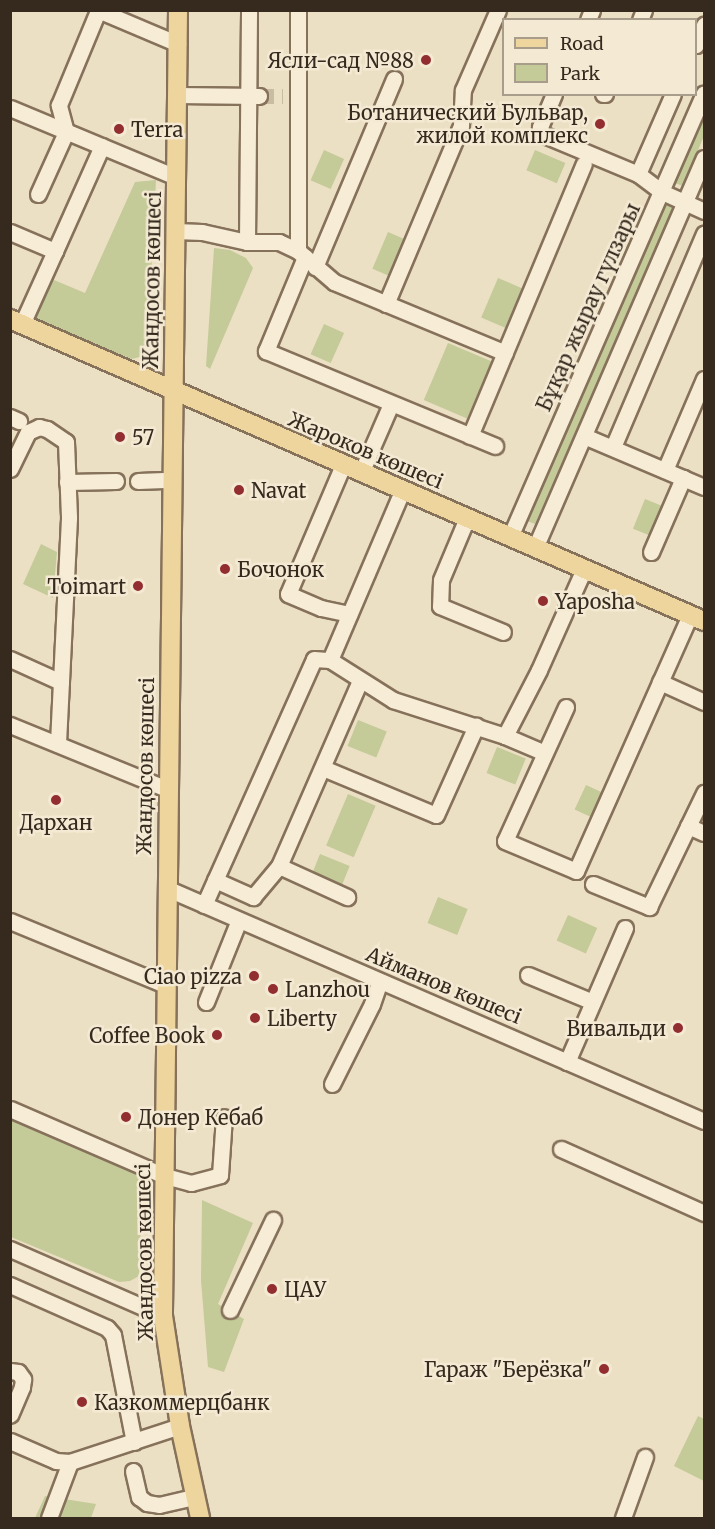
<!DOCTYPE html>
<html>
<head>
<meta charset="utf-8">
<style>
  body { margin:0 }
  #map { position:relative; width:715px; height:1529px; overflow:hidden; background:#ece0c4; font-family:Merriweather,serif }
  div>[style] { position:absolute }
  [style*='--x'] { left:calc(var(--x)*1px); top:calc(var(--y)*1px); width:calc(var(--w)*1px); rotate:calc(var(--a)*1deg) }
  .green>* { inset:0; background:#c4ca98; transform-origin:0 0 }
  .minor-tunnel>* { height:15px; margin-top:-7.5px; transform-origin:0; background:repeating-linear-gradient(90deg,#c8bca3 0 15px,transparent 0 23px) }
  .roads { filter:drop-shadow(2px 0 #86715b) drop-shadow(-2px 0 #86715b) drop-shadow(0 2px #86715b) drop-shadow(0 -2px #86715b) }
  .minor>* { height:15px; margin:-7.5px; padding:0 7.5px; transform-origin:7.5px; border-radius:7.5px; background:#f7edd7 }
  .major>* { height:18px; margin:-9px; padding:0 9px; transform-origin:9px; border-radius:9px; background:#eed49d }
  .dots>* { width:16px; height:16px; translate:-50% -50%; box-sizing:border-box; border:3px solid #f4ead3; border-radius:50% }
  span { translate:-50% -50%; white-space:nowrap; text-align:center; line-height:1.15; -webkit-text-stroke:5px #f4ead3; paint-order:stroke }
  .poi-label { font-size:20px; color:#362a1f }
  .right { translate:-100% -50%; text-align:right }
  .left { translate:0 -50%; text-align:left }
  .street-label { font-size:20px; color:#362a1f }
  .frame { position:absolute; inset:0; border:12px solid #362a1f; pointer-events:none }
  .legend { position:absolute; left:502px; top:18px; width:195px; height:78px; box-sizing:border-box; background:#f4ead3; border:2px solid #a89d8b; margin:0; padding:8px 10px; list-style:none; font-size:18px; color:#362a1f }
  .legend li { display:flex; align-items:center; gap:12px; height:30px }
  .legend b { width:30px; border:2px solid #a89d8b }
</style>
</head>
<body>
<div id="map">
  <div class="green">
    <i style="clip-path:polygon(704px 107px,704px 136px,683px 186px,672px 182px)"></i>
    <i style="left:324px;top:150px;width:22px;height:33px;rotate:24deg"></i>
    <i style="left:535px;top:150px;width:33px;height:22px;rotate:23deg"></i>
    <i style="clip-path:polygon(156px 180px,147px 355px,132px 359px,32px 320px,49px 284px,54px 280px,85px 293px,135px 182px)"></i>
    <i style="clip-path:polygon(665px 201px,675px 206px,535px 524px,527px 521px)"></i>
    <i style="left:388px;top:232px;width:21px;height:40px;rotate:23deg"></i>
    <i style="clip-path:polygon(214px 248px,230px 250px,246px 258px,253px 268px,210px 369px,206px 366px)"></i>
    <i style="left:498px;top:278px;width:26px;height:43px;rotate:23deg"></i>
    <i style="left:324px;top:324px;width:22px;height:33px;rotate:24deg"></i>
    <i style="left:448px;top:343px;width:47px;height:62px;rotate:23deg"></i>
    <i style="left:645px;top:499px;width:22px;height:32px;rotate:22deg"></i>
    <i style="clip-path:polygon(41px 544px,57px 552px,53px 598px,23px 584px)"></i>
    <i style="left:358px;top:720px;width:31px;height:28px;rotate:22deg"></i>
    <i style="left:497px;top:747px;width:31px;height:28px;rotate:22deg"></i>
    <i style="left:586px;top:785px;width:21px;height:27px;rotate:25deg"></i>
    <i style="left:348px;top:794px;width:30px;height:56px;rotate:23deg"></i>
    <i style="left:320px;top:854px;width:32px;height:28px;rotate:22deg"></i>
    <i style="left:438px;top:897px;width:32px;height:28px;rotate:22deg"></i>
    <i style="left:568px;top:915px;width:32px;height:28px;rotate:24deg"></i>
    <i style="clip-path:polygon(10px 1118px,118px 1164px,138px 1176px,142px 1185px,139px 1276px,130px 1281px,119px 1282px,11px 1237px)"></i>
    <i style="clip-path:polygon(202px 1200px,253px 1223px,218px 1304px,244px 1319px,224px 1372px,208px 1367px,201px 1280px)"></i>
    <i style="clip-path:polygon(698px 1416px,704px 1419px,704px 1481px,674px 1466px)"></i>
    <i style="clip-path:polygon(45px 1496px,96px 1504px,91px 1518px,35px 1518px)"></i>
  </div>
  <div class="minor-tunnel">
    <i style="--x:259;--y:96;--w:24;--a:0"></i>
  </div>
  <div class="roads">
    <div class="minor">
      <i style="--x:98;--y:10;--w:87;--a:23"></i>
      <i style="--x:588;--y:20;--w:11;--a:-68"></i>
      <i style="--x:640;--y:20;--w:11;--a:-68"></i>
      <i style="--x:696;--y:45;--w:22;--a:-68"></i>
      <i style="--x:554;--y:94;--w:36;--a:113"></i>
      <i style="--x:540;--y:127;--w:7;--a:74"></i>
      <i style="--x:542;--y:134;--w:104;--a:22.6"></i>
      <i style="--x:638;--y:174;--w:30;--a:37"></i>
      <i style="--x:662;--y:192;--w:46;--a:24.3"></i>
      <i style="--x:603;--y:94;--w:2;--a:0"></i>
      <i style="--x:177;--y:95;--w:82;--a:0.7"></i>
      <i style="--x:10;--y:108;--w:180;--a:22.6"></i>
      <i style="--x:638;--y:174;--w:87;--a:-66.4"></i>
      <i style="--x:38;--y:194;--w:68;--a:-65.7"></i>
      <i style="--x:66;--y:132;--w:28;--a:-105"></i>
      <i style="--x:59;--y:105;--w:102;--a:-67.5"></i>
      <i style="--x:175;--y:231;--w:27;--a:2"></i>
      <i style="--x:202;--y:232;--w:46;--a:12.5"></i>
      <i style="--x:247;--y:242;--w:32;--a:0"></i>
      <i style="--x:279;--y:242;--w:21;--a:25"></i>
      <i style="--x:298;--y:251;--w:48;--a:40.7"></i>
      <i style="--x:334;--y:282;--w:185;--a:22.5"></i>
      <i style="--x:10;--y:232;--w:49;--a:22.9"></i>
      <i style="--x:55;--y:251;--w:80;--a:114.3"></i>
      <i style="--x:247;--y:242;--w:232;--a:-89.5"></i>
      <i style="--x:55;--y:251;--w:115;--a:-65.9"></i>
      <i style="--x:298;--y:251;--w:241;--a:-90"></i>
      <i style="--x:305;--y:257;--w:102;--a:112.5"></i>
      <i style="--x:266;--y:351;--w:248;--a:22.5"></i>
      <i style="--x:315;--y:267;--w:204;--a:-67.2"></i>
      <i style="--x:386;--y:304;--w:193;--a:-67.2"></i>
      <i style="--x:461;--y:126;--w:36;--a:-87"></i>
      <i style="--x:463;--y:90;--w:87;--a:-66.4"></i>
      <i style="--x:10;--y:417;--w:10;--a:24"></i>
      <i style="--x:470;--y:436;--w:295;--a:-67.3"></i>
      <i style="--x:584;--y:436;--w:130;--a:23"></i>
      <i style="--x:613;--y:447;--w:232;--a:-66.9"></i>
      <i style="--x:343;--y:465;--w:140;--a:113.1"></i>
      <i style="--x:288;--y:594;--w:36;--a:23"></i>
      <i style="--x:321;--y:608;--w:29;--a:12"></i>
      <i style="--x:10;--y:469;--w:41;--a:-64.1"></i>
      <i style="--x:28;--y:432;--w:12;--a:-24"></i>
      <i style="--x:39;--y:427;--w:8;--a:14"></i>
      <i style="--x:47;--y:429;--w:23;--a:34"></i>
      <i style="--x:66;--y:442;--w:76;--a:87.7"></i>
      <i style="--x:69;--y:518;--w:226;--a:92.8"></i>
      <i style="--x:665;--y:470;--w:99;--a:-66.8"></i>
      <i style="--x:361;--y:473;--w:75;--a:-66.5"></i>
      <i style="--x:138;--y:481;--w:33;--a:-2"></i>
      <i style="--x:67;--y:482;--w:49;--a:-1.2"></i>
      <i style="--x:467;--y:518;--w:67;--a:112.8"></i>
      <i style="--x:441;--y:580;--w:26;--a:92"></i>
      <i style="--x:440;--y:606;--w:68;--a:22.4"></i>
      <i style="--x:510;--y:537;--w:484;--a:-66.4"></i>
      <i style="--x:535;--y:548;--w:425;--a:-66.6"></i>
      <i style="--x:651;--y:552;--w:81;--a:-66.6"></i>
      <i style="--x:10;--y:659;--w:56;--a:24.3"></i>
      <i style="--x:330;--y:660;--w:75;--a:32.4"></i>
      <i style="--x:393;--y:700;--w:118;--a:17.8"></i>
      <i style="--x:505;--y:736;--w:43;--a:23"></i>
      <i style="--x:660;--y:682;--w:48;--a:24.4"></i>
      <i style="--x:566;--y:707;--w:147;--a:114.5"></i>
      <i style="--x:505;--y:841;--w:77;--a:22.9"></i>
      <i style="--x:576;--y:871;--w:280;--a:-66"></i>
      <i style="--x:10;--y:725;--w:170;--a:22.2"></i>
      <i style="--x:505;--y:736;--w:74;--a:-62.7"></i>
      <i style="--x:539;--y:670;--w:111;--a:-66"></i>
      <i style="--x:323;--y:768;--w:122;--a:22.6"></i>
      <i style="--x:436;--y:815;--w:98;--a:-65.8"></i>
      <i style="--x:688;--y:826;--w:17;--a:24"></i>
      <i style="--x:279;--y:866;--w:75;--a:24.5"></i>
      <i style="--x:215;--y:880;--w:42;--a:24.1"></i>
      <i style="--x:253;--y:897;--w:40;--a:-50"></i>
      <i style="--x:279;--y:866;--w:202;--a:-66.4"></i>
      <i style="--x:593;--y:884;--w:61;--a:22.3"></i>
      <i style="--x:649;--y:907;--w:127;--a:-64.2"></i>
      <i style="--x:166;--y:888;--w:586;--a:23.42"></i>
      <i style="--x:204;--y:905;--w:269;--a:-65.9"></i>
      <i style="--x:314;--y:659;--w:16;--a:4"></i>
      <i style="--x:330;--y:660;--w:184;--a:-66.9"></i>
      <i style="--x:10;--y:921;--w:168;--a:22.4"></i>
      <i style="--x:528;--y:975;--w:70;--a:22.6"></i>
      <i style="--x:206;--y:1002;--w:88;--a:-68.1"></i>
      <i style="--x:567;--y:1062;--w:146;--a:-66.6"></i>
      <i style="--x:332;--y:1084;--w:89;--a:-63.4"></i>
      <i style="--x:372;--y:1004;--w:24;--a:-71"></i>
      <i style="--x:10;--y:1109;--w:169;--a:23.4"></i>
      <i style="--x:165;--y:1176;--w:27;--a:15"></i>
      <i style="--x:191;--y:1183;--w:30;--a:-15"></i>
      <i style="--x:220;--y:1175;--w:58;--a:-86.1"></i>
      <i style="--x:561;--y:1149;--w:157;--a:24.1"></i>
      <i style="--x:10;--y:1249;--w:167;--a:23.6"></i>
      <i style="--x:10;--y:1285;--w:106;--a:23.9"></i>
      <i style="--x:107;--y:1328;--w:9;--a:49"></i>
      <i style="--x:113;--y:1335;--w:109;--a:78.9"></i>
      <i style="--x:230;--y:1310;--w:100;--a:-64.5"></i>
      <i style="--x:10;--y:1371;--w:8;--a:7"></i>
      <i style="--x:18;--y:1372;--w:9;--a:54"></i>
      <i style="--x:23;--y:1379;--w:8;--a:97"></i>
      <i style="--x:22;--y:1387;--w:30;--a:113"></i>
      <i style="--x:10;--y:1441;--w:50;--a:23.5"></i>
      <i style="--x:56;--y:1461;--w:14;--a:4"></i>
      <i style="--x:70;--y:1462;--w:116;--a:-18.1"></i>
      <i style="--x:133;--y:1471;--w:27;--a:77"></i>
      <i style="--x:139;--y:1497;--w:10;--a:37"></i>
      <i style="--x:147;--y:1503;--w:12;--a:9"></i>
      <i style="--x:159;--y:1505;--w:37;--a:-13"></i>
      <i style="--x:49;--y:1518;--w:60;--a:-69.4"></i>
      <i style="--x:623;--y:1518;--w:65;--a:-70.2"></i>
    </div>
    <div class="major">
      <i style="--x:178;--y:10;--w:1306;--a:90.66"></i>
      <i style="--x:163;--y:1316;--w:111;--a:81.2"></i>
      <i style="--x:180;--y:1426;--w:94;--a:77.7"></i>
      <i style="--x:10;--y:319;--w:757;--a:23.52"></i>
    </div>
  </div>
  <div class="dots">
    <i style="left:426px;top:60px;background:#922e2f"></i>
    <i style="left:600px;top:124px;background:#922e2f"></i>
    <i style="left:119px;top:129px;background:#922e2f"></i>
    <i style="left:120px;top:437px;background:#922e2f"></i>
    <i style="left:239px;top:490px;background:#922e2f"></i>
    <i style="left:225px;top:569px;background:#922e2f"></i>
    <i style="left:138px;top:586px;background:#922e2f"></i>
    <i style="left:543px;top:601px;background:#922e2f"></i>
    <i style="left:56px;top:800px;background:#922e2f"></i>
    <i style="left:254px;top:976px;background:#922e2f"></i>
    <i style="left:273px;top:989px;background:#922e2f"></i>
    <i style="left:255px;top:1018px;background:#922e2f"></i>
    <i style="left:678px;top:1028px;background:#922e2f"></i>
    <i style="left:217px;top:1035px;background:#922e2f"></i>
    <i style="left:126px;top:1117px;background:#922e2f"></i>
    <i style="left:272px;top:1289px;background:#922e2f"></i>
    <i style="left:604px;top:1369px;background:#922e2f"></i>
    <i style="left:82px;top:1402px;background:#922e2f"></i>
  </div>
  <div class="poi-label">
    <span class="right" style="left:414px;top:60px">Ясли-сад №88</span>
    <span class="right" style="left:588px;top:124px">Ботанический Бульвар,<br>жилой комплекс</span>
    <span class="left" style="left:131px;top:129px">Terra</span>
    <span class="left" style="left:132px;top:437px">57</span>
    <span class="left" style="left:251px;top:490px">Navat</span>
    <span class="left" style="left:237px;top:569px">Бочонок</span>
    <span class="right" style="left:126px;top:586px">Toimart</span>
    <span class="left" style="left:555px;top:601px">Yaposha</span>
    <span style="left:56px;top:822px">Дархан</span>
    <span class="right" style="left:242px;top:976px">Ciao pizza</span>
    <span class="left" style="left:285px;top:989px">Lanzhou</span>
    <span class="left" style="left:267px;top:1018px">Liberty</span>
    <span class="right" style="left:666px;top:1028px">Вивальди</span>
    <span class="right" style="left:205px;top:1035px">Coffee Book</span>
    <span class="left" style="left:138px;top:1117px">Донер Кебаб</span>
    <span class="left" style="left:284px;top:1289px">ЦАУ</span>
    <span class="right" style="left:592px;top:1369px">Гараж "Берёзка"</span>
    <span class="left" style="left:94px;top:1402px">Казкоммерцбанк</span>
  </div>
  <div class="street-label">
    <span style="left:152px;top:280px;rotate:-89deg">Жандосов көшесі</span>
    <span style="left:588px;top:307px;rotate:-66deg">Бұқар жырау гүлзары</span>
    <span style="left:366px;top:450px;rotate:23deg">Жароков көшесі</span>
    <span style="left:145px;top:766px;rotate:-89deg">Жандосов көшесі</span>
    <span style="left:444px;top:985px;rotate:23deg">Айманов көшесі</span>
    <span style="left:144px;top:1252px;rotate:-91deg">Жандосов көшесі</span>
  </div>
  <div class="frame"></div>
  <ul class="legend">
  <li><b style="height:8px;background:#eed49d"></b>Road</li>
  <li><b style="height:16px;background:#c4ca98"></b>Park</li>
  </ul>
</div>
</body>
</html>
